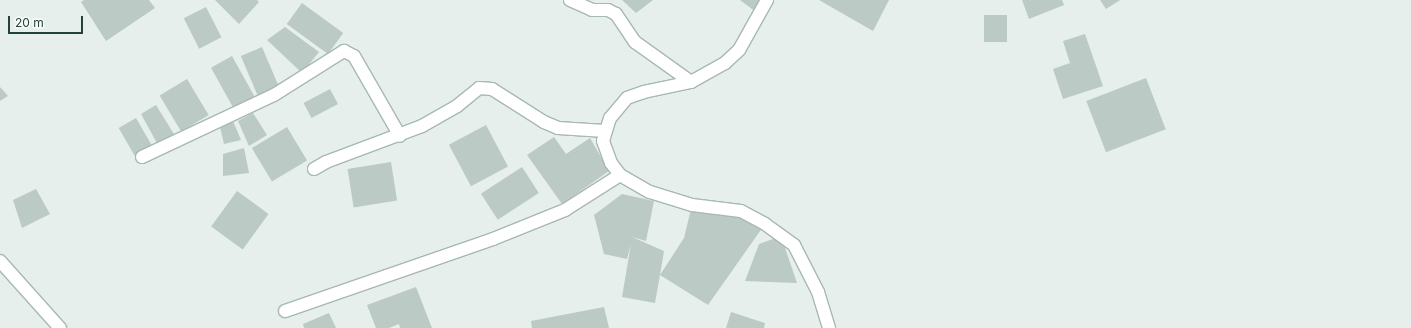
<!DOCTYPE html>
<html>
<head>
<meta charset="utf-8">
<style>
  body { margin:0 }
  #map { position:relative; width:1411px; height:328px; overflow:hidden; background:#e6efeb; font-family:Inter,sans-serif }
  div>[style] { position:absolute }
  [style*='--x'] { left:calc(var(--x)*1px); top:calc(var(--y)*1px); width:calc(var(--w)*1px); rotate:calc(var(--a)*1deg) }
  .building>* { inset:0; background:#bbcac4; transform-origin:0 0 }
  .roads { filter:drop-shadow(1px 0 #a8b8b2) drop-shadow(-1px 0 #a8b8b2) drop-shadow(0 1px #a8b8b2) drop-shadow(0 -1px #a8b8b2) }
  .minor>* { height:12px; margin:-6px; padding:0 6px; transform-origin:6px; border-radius:6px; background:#fff }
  span { translate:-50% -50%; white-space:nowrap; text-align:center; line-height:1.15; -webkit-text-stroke:3.5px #f7fbf9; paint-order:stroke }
  .scale { position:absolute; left:8px; top:16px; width:75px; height:18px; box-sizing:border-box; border:2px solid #24423a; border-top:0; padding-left:5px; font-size:12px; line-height:14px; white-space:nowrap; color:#24423a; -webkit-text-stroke:3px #f7fbf9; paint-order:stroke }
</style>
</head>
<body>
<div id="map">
  <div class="building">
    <i style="clip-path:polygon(84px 0,149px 0,155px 8px,106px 41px,81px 2px)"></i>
    <i style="clip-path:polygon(215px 0,257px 0,259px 2px,239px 24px)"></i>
    <i style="clip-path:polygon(622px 0,653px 0,636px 13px)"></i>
    <i style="clip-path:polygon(740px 0,763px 0,760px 15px)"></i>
    <i style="clip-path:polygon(819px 0,889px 0,873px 31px)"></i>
    <i style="clip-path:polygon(1022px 0,1062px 0,1064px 5px,1029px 19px)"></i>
    <i style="clip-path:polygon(1100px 0,1120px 0,1106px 9px)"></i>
    <i style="left:302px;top:3px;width:51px;height:26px;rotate:36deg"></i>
    <i style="left:206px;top:7px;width:34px;height:25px;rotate:63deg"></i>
    <i style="left:984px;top:15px;width:23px;height:27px"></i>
    <i style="clip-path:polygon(285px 27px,319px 52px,302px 73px,267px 40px)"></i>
    <i style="clip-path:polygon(1085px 34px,1103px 86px,1063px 99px,1053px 69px,1070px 63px,1063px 41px)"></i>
    <i style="left:262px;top:47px;width:43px;height:23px;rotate:67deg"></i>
    <i style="left:232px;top:56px;width:49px;height:24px;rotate:61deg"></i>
    <i style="left:1146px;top:78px;width:55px;height:64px;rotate:69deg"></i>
    <i style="left:187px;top:79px;width:42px;height:32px;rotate:59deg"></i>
    <i style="clip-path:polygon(0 87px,8px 96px,0 101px)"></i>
    <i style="left:330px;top:89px;width:17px;height:30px;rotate:62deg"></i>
    <i style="clip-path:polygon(156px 105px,177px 139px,158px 145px,141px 114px)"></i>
    <i style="clip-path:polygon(253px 113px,267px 135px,249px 146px,238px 121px)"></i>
    <i style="left:136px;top:118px;width:34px;height:20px;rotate:60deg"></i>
    <i style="clip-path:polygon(233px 121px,241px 140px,224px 144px,220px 127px)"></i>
    <i style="left:486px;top:125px;width:47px;height:42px;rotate:62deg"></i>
    <i style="left:287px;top:127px;width:39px;height:41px;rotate:59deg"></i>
    <i style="clip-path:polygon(554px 137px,566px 154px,590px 138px,609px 171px,562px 204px,527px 155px)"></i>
    <i style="clip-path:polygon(244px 148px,249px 173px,223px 176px,223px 154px)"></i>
    <i style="left:391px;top:162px;width:39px;height:44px;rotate:81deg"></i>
    <i style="left:522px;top:167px;width:31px;height:49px;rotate:57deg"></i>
    <i style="clip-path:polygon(36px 189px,50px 214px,22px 228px,13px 200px)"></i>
    <i style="left:237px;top:191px;width:39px;height:44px;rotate:36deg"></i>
    <i style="clip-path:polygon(622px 194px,654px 201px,646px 241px,632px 237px,664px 251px,660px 275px,684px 238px,692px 205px,765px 224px,708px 305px,660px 275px,655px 303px,622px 297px,631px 244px,627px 259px,604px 254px,594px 215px)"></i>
    <i style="clip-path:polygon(781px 236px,797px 283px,745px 281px,759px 244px)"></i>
    <i style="clip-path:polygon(416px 287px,432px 328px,400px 328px,399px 324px,389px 328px,376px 328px,367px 305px)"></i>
    <i style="clip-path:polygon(604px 307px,609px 328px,532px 328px,531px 321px)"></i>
    <i style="clip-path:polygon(731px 312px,765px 323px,764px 328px,726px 328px)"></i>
    <i style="clip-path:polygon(329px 313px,336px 328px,304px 328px,303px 324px)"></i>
  </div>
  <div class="roads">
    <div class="minor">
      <i style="--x:570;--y:0;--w:24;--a:24"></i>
      <i style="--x:592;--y:10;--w:16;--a:0"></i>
      <i style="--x:608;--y:10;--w:9;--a:27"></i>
      <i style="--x:616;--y:14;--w:34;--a:56"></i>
      <i style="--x:635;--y:42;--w:69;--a:35.5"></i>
      <i style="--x:767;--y:0;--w:57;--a:119.2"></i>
      <i style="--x:739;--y:50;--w:19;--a:137"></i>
      <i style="--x:725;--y:63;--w:39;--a:151"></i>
      <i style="--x:691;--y:82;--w:48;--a:168"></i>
      <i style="--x:644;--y:92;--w:18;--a:161"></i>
      <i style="--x:627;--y:98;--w:26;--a:130"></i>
      <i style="--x:610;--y:118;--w:24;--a:107"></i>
      <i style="--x:603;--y:141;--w:23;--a:70"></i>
      <i style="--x:611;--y:163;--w:15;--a:53"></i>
      <i style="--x:620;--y:175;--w:34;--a:30"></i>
      <i style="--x:650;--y:192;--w:44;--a:17.2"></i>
      <i style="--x:692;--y:205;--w:49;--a:7"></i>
      <i style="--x:741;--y:211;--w:27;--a:28"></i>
      <i style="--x:765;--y:224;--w:36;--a:36"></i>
      <i style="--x:794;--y:245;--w:53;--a:62.9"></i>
      <i style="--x:818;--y:292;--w:38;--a:73"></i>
      <i style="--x:142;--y:157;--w:146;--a:-25.2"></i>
      <i style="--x:274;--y:95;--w:83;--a:-32.2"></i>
      <i style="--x:344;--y:51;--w:11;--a:27"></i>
      <i style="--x:354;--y:56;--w:92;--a:60.1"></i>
      <i style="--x:314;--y:169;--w:14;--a:-30"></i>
      <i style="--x:326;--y:162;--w:103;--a:-20.6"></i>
      <i style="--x:422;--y:126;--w:40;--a:-29.7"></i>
      <i style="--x:457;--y:106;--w:28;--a:-39"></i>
      <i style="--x:479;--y:88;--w:13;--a:4"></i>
      <i style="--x:492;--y:89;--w:62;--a:32.4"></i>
      <i style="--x:544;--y:122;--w:15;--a:23"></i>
      <i style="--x:558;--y:128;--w:47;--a:3.7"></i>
      <i style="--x:0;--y:261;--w:90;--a:48.2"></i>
      <i style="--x:285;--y:311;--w:220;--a:-19.1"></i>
      <i style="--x:493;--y:239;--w:78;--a:-21.9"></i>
      <i style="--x:565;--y:210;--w:65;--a:-32.5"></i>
    </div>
  </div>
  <div class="scale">20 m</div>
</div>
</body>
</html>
